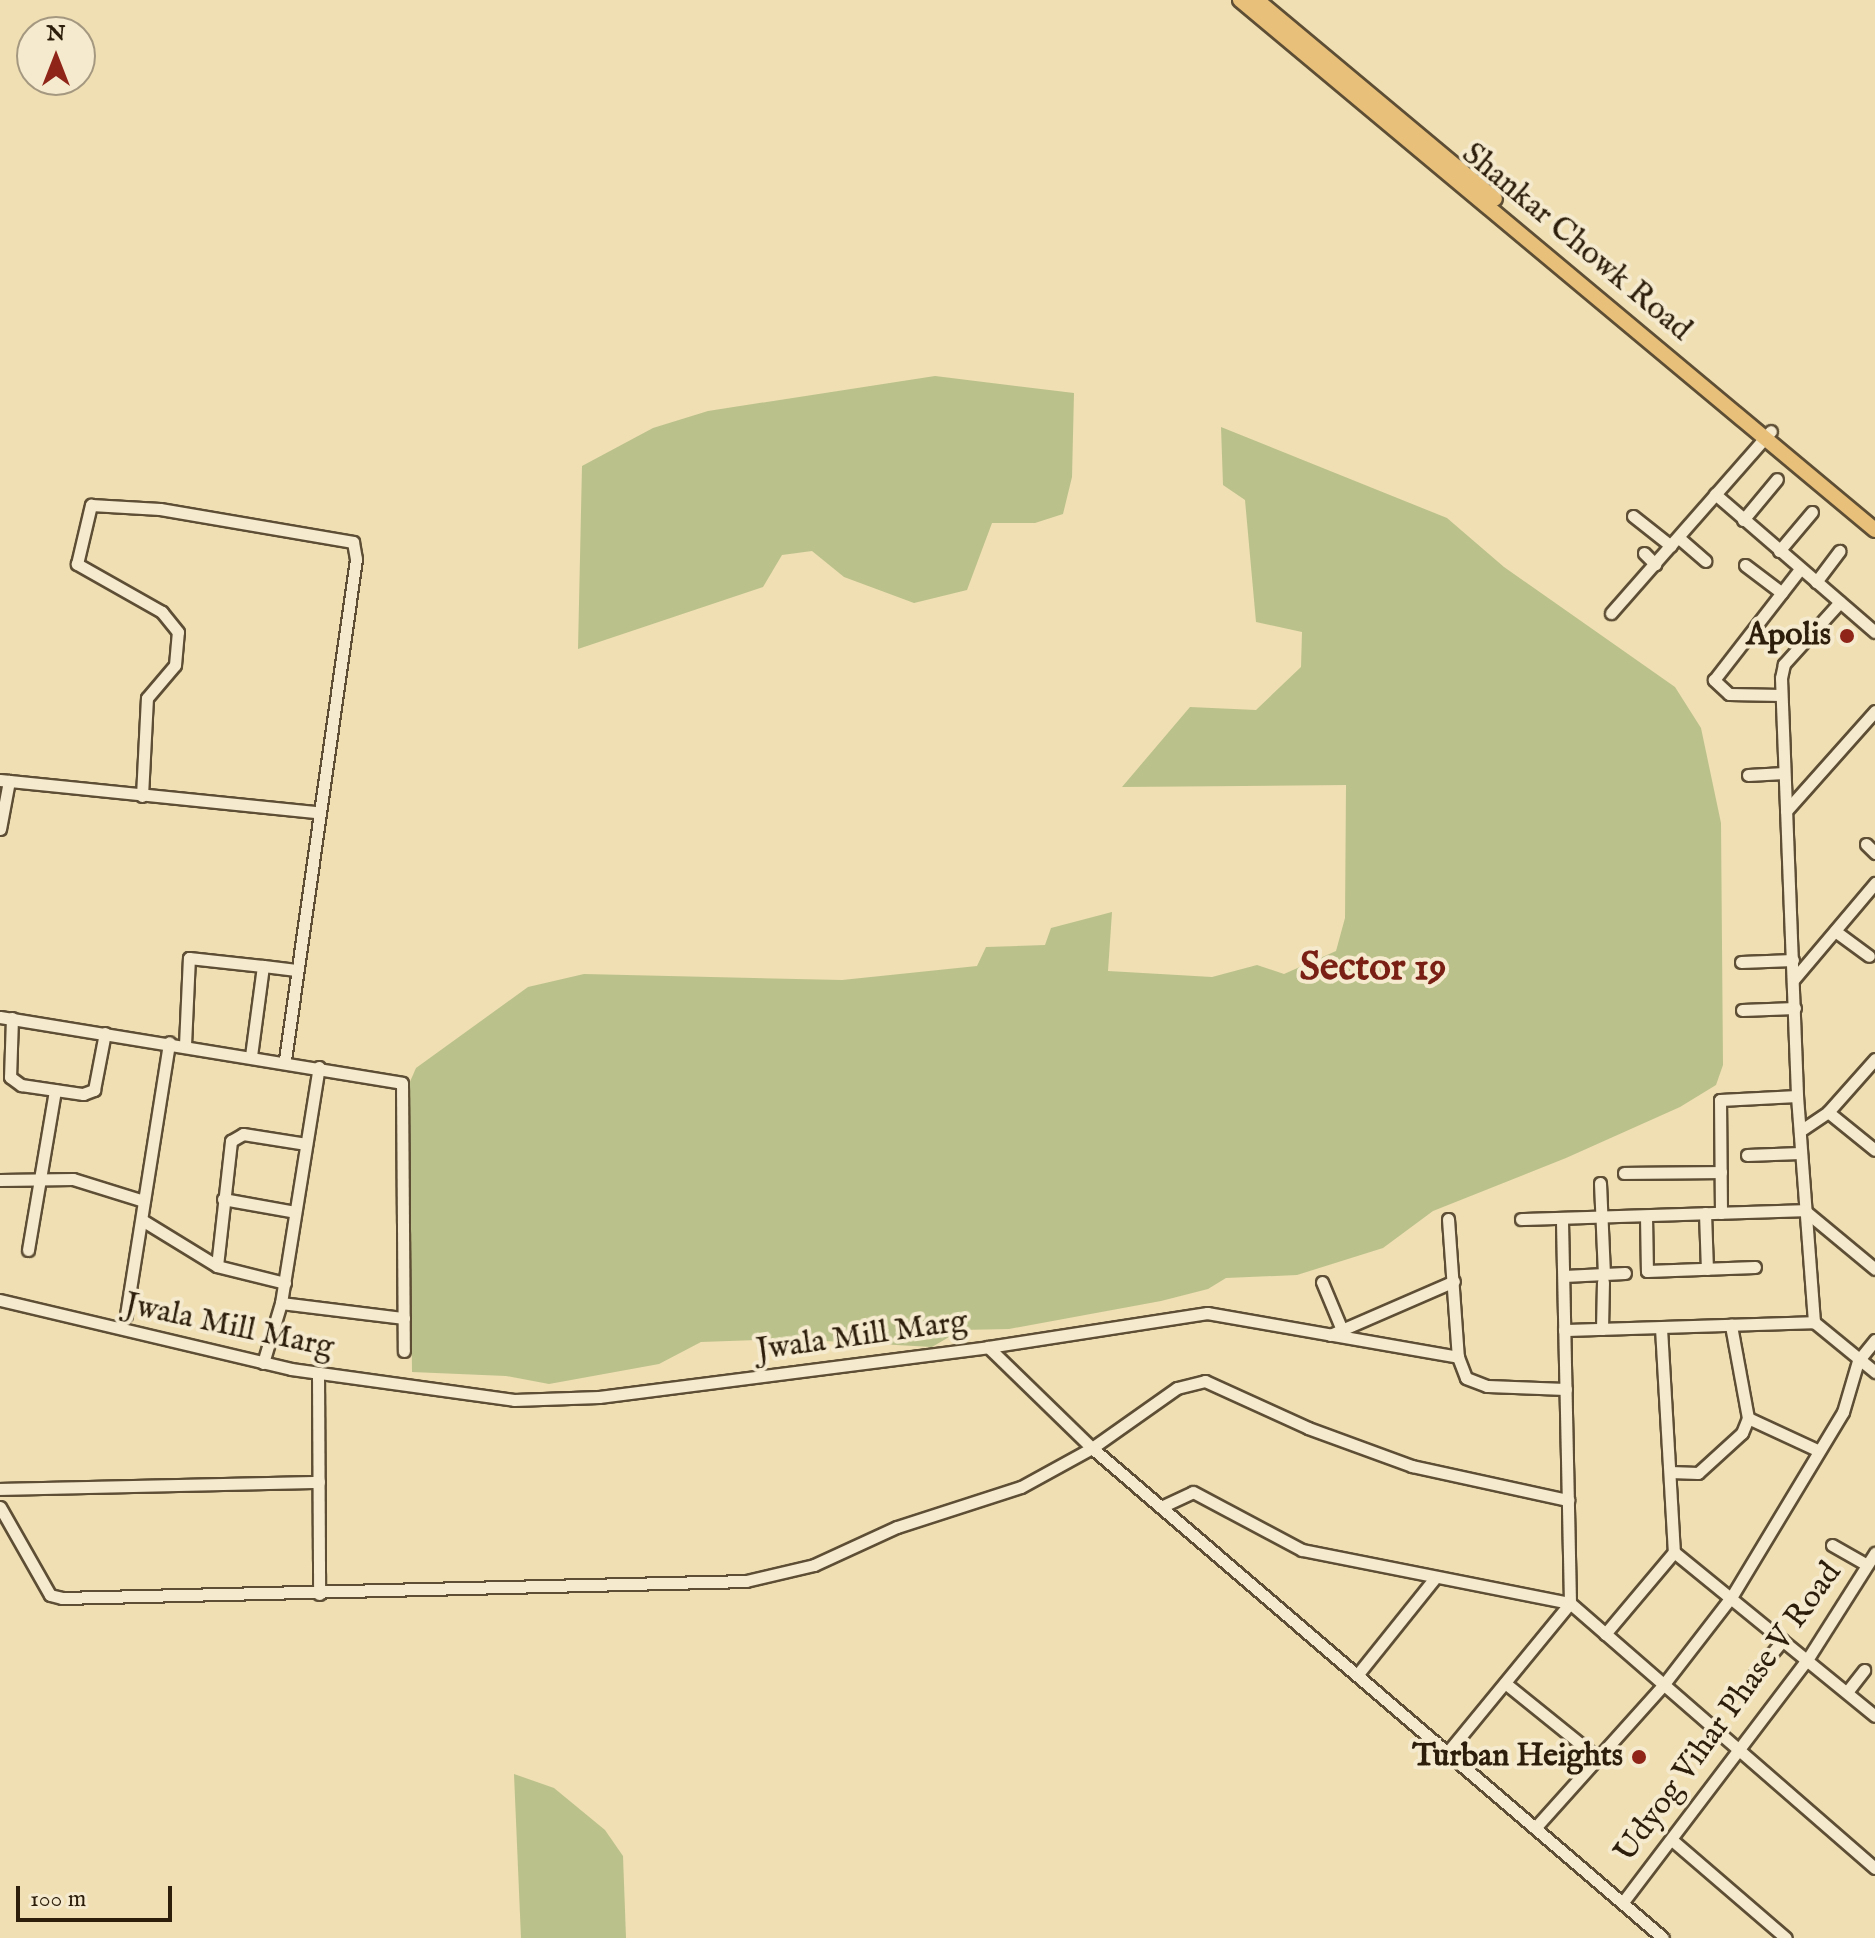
<!DOCTYPE html>
<html>
<head>
<meta charset="utf-8">
<style>
  body { margin:0 }
  #map { position:relative; width:1875px; height:1938px; overflow:hidden; background:#efdfb3; font-family:"IM FELL English",serif }
  div>[style] { position:absolute }
  [style*='--x'] { left:calc(var(--x)*1px); top:calc(var(--y)*1px); width:calc(var(--w)*1px); rotate:calc(var(--a)*1deg) }
  .green>* { inset:0; background:#bbc18b }
  .roads { filter:drop-shadow(2px 0 #5d4e35) drop-shadow(-2px 0 #5d4e35) drop-shadow(0 2px #5d4e35) drop-shadow(0 -2px #5d4e35) }
  .minor>* { height:11px; margin:-5.5px; padding:0 5.5px; transform-origin:5.5px; border-radius:5.5px; background:#f5eace }
  .major>* { height:14px; margin:-7px; padding:0 7px; transform-origin:7px; border-radius:7px; background:#e8c07a }
  .dots>* { width:22px; height:22px; translate:-50% -50%; box-sizing:border-box; border:4px solid #f5eace; border-radius:50% }
  span { translate:-50% -50%; white-space:nowrap; text-align:center; line-height:1.15; -webkit-text-stroke:8px #f5eace; paint-order:stroke }
  .street-label { font-size:32px; color:#2c1e0b }
  .poi-label { font-size:32px; color:#2c1e0b; font-weight:700 }
  .right { translate:-100% -50%; text-align:right }
  .district-label { font-size:40px; color:#7a1f14; font-weight:700 }
  .north { position:absolute; left:16px; top:16px; width:80px; height:80px; box-sizing:border-box; background:#f5eace; border:2px solid #a59880; border-radius:50%; rotate:0deg; font-size:22px; font-weight:700; line-height:32px; text-align:center; color:#2c1e0b }
  .north::after { content:''; display:block; margin:auto; width:28px; height:36px; background:#8f2418; clip-path:polygon(50% 0,100% 100%,50% 72%,0 100%) }
  .scale { position:absolute; left:16px; top:1886px; width:156px; height:36px; box-sizing:border-box; border:4px solid #2c1e0b; border-top:0; padding-left:10px; font-size:24px; line-height:28px; white-space:nowrap; color:#2c1e0b; -webkit-text-stroke:6px #f5eace; paint-order:stroke }
</style>
</head>
<body>
<div id="map">
  <div class="green">
    <i style="clip-path:polygon(935px 376px,1074px 393px,1072px 477px,1063px 514px,1035px 523px,992px 523px,967px 590px,914px 603px,844px 577px,812px 551px,782px 555px,763px 587px,578px 649px,582px 466px,653px 428px,708px 411px)"></i>
    <i style="clip-path:polygon(1221px 427px,1447px 518px,1504px 567px,1675px 687px,1701px 728px,1721px 823px,1723px 1065px,1716px 1085px,1680px 1107px,1566px 1158px,1433px 1211px,1383px 1248px,1297px 1275px,1226px 1278px,1208px 1289px,1161px 1301px,1009px 1329px,961px 1330px,932px 1347px,789px 1339px,701px 1342px,659px 1364px,549px 1384px,506px 1376px,412px 1372px,409px 1084px,416px 1068px,528px 987px,584px 974px,842px 980px,977px 966px,986px 947px,1045px 945px,1051px 928px,1112px 912px,1108px 971px,1212px 977px,1257px 965px,1284px 974px,1336px 951px,1345px 918px,1346px 785px,1122px 787px,1190px 707px,1256px 710px,1301px 667px,1302px 632px,1256px 622px,1245px 500px,1223px 485px)"></i>
    <i style="clip-path:polygon(514px 1774px,554px 1788px,605px 1830px,623px 1856px,626px 1938px,521px 1938px)"></i>
  </div>
  <div class="roads">
    <div class="minor">
      <i style="--x:1715;--y:494;--w:211;--a:40.8"></i>
      <i style="--x:1633;--y:516;--w:48;--a:38.3"></i>
      <i style="--x:1743;--y:520;--w:53;--a:-50.3"></i>
      <i style="--x:1679;--y:538;--w:35;--a:41"></i>
      <i style="--x:1779;--y:551;--w:51;--a:-49.8"></i>
      <i style="--x:1644;--y:553;--w:16;--a:45"></i>
      <i style="--x:1745;--y:565;--w:46;--a:37.1"></i>
      <i style="--x:1816;--y:582;--w:39;--a:-53"></i>
      <i style="--x:1840;--y:602;--w:84;--a:132.1"></i>
      <i style="--x:1784;--y:664;--w:14;--a:102"></i>
      <i style="--x:1781;--y:678;--w:418;--a:87.8"></i>
      <i style="--x:1797;--y:1096;--w:227;--a:85.7"></i>
      <i style="--x:1814;--y:1322;--w:79;--a:39.3"></i>
      <i style="--x:1611;--y:613;--w:242;--a:-48.7"></i>
      <i style="--x:1781;--y:695;--w:52;--a:-178.9"></i>
      <i style="--x:1729;--y:694;--w:21;--a:-137"></i>
      <i style="--x:1714;--y:680;--w:140;--a:-52.2"></i>
      <i style="--x:1748;--y:775;--w:36;--a:-3"></i>
      <i style="--x:0;--y:780;--w:319;--a:5.8"></i>
      <i style="--x:142;--y:796;--w:98;--a:-87.1"></i>
      <i style="--x:147;--y:698;--w:43;--a:-49.7"></i>
      <i style="--x:175;--y:665;--w:33;--a:-85"></i>
      <i style="--x:178;--y:632;--w:26;--a:-129"></i>
      <i style="--x:162;--y:612;--w:98;--a:-150.5"></i>
      <i style="--x:77;--y:564;--w:61;--a:-76.7"></i>
      <i style="--x:91;--y:505;--w:69;--a:3.3"></i>
      <i style="--x:160;--y:509;--w:196;--a:9.7"></i>
      <i style="--x:353;--y:542;--w:17;--a:80"></i>
      <i style="--x:356;--y:559;--w:506;--a:98.07"></i>
      <i style="--x:1786;--y:811;--w:134;--a:-48.3"></i>
      <i style="--x:0;--y:829;--w:49;--a:-79.4"></i>
      <i style="--x:1866;--y:844;--w:13;--a:45"></i>
      <i style="--x:1835;--y:931;--w:42;--a:36.3"></i>
      <i style="--x:1741;--y:962;--w:52;--a:-2.2"></i>
      <i style="--x:263;--y:966;--w:32;--a:7"></i>
      <i style="--x:1794;--y:979;--w:126;--a:-49.8"></i>
      <i style="--x:1742;--y:1010;--w:53;--a:-2.2"></i>
      <i style="--x:0;--y:1017;--w:407;--a:9.3"></i>
      <i style="--x:402;--y:1083;--w:268;--a:89.6"></i>
      <i style="--x:12;--y:1018;--w:59;--a:91.9"></i>
      <i style="--x:10;--y:1077;--w:14;--a:36"></i>
      <i style="--x:21;--y:1085;--w:63;--a:8.3"></i>
      <i style="--x:83;--y:1094;--w:12;--a:-20"></i>
      <i style="--x:94;--y:1090;--w:58;--a:-79.1"></i>
      <i style="--x:185;--y:1045;--w:87;--a:-87.4"></i>
      <i style="--x:189;--y:958;--w:74;--a:6.2"></i>
      <i style="--x:263;--y:966;--w:91;--a:97.6"></i>
      <i style="--x:1828;--y:1112;--w:60;--a:39"></i>
      <i style="--x:1800;--y:1131;--w:34;--a:-34"></i>
      <i style="--x:1828;--y:1112;--w:71;--a:-48.4"></i>
      <i style="--x:1747;--y:1155;--w:53;--a:-2.2"></i>
      <i style="--x:1624;--y:1173;--w:97;--a:-0.6"></i>
      <i style="--x:0;--y:1180;--w:73;--a:-0.8"></i>
      <i style="--x:73;--y:1179;--w:74;--a:17.2"></i>
      <i style="--x:1600;--y:1183;--w:91;--a:87.5"></i>
      <i style="--x:223;--y:1199;--w:73;--a:10.2"></i>
      <i style="--x:1705;--y:1213;--w:56;--a:88"></i>
      <i style="--x:1721;--y:1213;--w:113;--a:-90.5"></i>
      <i style="--x:1720;--y:1100;--w:77;--a:-3"></i>
      <i style="--x:1646;--y:1216;--w:55;--a:89"></i>
      <i style="--x:1647;--y:1271;--w:108;--a:-2.1"></i>
      <i style="--x:1448;--y:1219;--w:138;--a:85.9"></i>
      <i style="--x:1458;--y:1357;--w:22;--a:69"></i>
      <i style="--x:1466;--y:1378;--w:22;--a:21"></i>
      <i style="--x:1487;--y:1386;--w:79;--a:2.2"></i>
      <i style="--x:1521;--y:1219;--w:283;--a:-1.8"></i>
      <i style="--x:1804;--y:1210;--w:92;--a:39.7"></i>
      <i style="--x:142;--y:1220;--w:88;--a:31.5"></i>
      <i style="--x:28;--y:1250;--w:162;--a:-80.4"></i>
      <i style="--x:1564;--y:1276;--w:61;--a:-2.8"></i>
      <i style="--x:1322;--y:1282;--w:52;--a:67.4"></i>
      <i style="--x:285;--y:1283;--w:70;--a:-166"></i>
      <i style="--x:217;--y:1266;--w:126;--a:-83.6"></i>
      <i style="--x:231;--y:1141;--w:14;--a:-30"></i>
      <i style="--x:243;--y:1134;--w:64;--a:9"></i>
      <i style="--x:0;--y:1300;--w:299;--a:13.3"></i>
      <i style="--x:291;--y:1369;--w:225;--a:7.9"></i>
      <i style="--x:514;--y:1400;--w:85;--a:-2"></i>
      <i style="--x:599;--y:1397;--w:392;--a:-7.3"></i>
      <i style="--x:988;--y:1347;--w:145;--a:44.2"></i>
      <i style="--x:1092;--y:1448;--w:752;--a:40.63"></i>
      <i style="--x:281;--y:1303;--w:124;--a:7"></i>
      <i style="--x:126;--y:1315;--w:276;--a:-81"></i>
      <i style="--x:1661;--y:1328;--w:224;--a:86.7"></i>
      <i style="--x:1674;--y:1552;--w:259;--a:39.2"></i>
      <i style="--x:1602;--y:1329;--w:47;--a:-88.8"></i>
      <i style="--x:1564;--y:1330;--w:250;--a:-1.8"></i>
      <i style="--x:1330;--y:1335;--w:135;--a:-23.5"></i>
      <i style="--x:988;--y:1347;--w:222;--a:-8.8"></i>
      <i style="--x:1207;--y:1313;--w:255;--a:9.9"></i>
      <i style="--x:263;--y:1363;--w:63;--a:-73.3"></i>
      <i style="--x:281;--y:1303;--w:239;--a:-80.9"></i>
      <i style="--x:318;--y:1375;--w:219;--a:89.7"></i>
      <i style="--x:1748;--y:1418;--w:78;--a:24.9"></i>
      <i style="--x:1670;--y:1472;--w:28;--a:2"></i>
      <i style="--x:1698;--y:1473;--w:59;--a:-42.3"></i>
      <i style="--x:1742;--y:1433;--w:16;--a:-68"></i>
      <i style="--x:1748;--y:1418;--w:95;--a:-100.4"></i>
      <i style="--x:0;--y:1489;--w:319;--a:-1.3"></i>
      <i style="--x:0;--y:1507;--w:101;--a:60.4"></i>
      <i style="--x:50;--y:1595;--w:12;--a:14"></i>
      <i style="--x:62;--y:1598;--w:684;--a:-1.42"></i>
      <i style="--x:746;--y:1581;--w:70;--a:-13.2"></i>
      <i style="--x:814;--y:1565;--w:91;--a:-24.6"></i>
      <i style="--x:897;--y:1527;--w:130;--a:-17.9"></i>
      <i style="--x:1021;--y:1487;--w:81;--a:-28.8"></i>
      <i style="--x:1092;--y:1448;--w:104;--a:-35.2"></i>
      <i style="--x:1177;--y:1388;--w:29;--a:-14"></i>
      <i style="--x:1205;--y:1381;--w:113;--a:24.5"></i>
      <i style="--x:1308;--y:1428;--w:111;--a:20.1"></i>
      <i style="--x:1412;--y:1466;--w:160;--a:12.3"></i>
      <i style="--x:1161;--y:1507;--w:35;--a:-25"></i>
      <i style="--x:1193;--y:1492;--w:123;--a:28"></i>
      <i style="--x:1302;--y:1550;--w:273;--a:11.2"></i>
      <i style="--x:1570;--y:1603;--w:404;--a:41"></i>
      <i style="--x:1832;--y:1545;--w:40;--a:29.7"></i>
      <i style="--x:1605;--y:1634;--w:107;--a:-49.9"></i>
      <i style="--x:1358;--y:1674;--w:122;--a:-51.3"></i>
      <i style="--x:1754;--y:1675;--w:45;--a:-50.4"></i>
      <i style="--x:1505;--y:1683;--w:119;--a:38.9"></i>
      <i style="--x:1847;--y:1692;--w:28;--a:-52"></i>
      <i style="--x:1447;--y:1753;--w:194;--a:-50.6"></i>
      <i style="--x:1570;--y:1603;--w:383;--a:-91.2"></i>
      <i style="--x:1535;--y:1828;--w:193;--a:-48.1"></i>
      <i style="--x:1664;--y:1684;--w:111;--a:-52.3"></i>
      <i style="--x:1732;--y:1596;--w:215;--a:-58.9"></i>
      <i style="--x:1843;--y:1412;--w:53;--a:-73.6"></i>
      <i style="--x:1858;--y:1361;--w:27;--a:-51"></i>
      <i style="--x:1672;--y:1840;--w:150;--a:40.7"></i>
      <i style="--x:1623;--y:1902;--w:304;--a:-52.8"></i>
      <i style="--x:1807;--y:1660;--w:127;--a:-57.6"></i>
    </div>
    <div class="major">
      <i style="--x:1240;--y:0;--w:827;--a:39.85"></i>
      <i style="--x:1257;--y:0;--w:310;--a:39.9"></i>
    </div>
  </div>
  <div class="dots">
    <i style="left:1847px;top:636px;background:#8f2418"></i>
    <i style="left:1639px;top:1757px;background:#8f2418"></i>
  </div>
  <div class="street-label">
    <span style="left:1576px;top:243px;rotate:40deg">Shankar Chowk Road</span>
    <span style="left:229px;top:1327px;rotate:12deg">Jwala Mill Marg</span>
    <span style="left:862px;top:1337px;rotate:-8deg">Jwala Mill Marg</span>
    <span style="left:1729px;top:1713px;rotate:-54deg">Udyog Vihar Phase V Road</span>
  </div>
  <div class="poi-label">
    <span class="right" style="left:1831px;top:636px">Apolis</span>
    <span class="right" style="left:1623px;top:1757px">Turban Heights</span>
  </div>
  <div class="district-label">
    <span style="left:1373px;top:969px">Sector 19</span>
  </div>
  <div class="north">N</div>
  <div class="scale">100 m</div>
</div>
</body>
</html>
